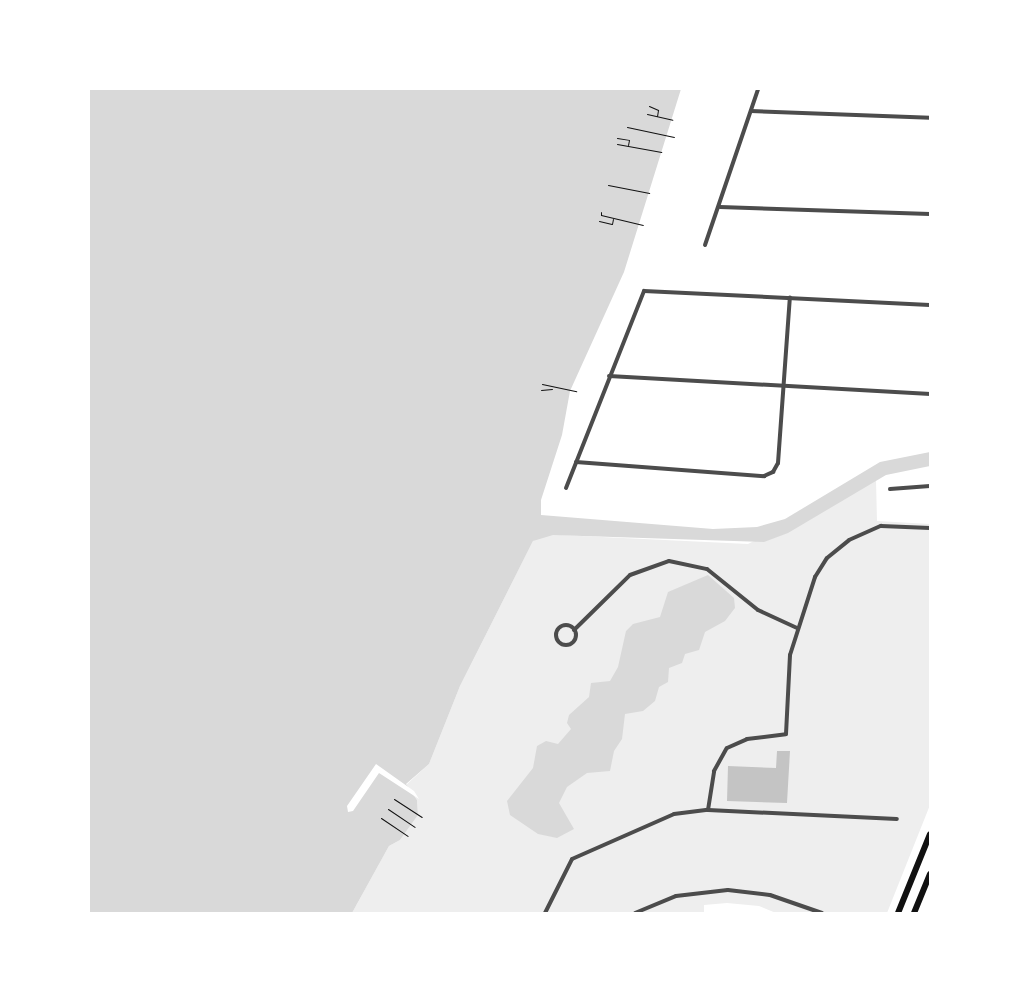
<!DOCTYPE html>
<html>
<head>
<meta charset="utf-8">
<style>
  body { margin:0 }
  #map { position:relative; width:1019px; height:1002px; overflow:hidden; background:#fff; font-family:"PT Sans",sans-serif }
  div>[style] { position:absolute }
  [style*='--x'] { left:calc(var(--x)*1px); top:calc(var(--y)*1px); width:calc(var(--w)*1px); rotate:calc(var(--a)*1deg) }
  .green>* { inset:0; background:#eee }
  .water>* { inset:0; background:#d9d9d9 }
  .pier>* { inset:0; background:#fff }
  .building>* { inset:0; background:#c4c4c4 }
  .path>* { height:1px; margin:-0.5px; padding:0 0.5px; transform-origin:0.5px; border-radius:0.5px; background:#111 }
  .minor>* { height:4px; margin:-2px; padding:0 2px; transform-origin:2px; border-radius:2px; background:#4c4c4c }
  .minor>.ring { margin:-2px; padding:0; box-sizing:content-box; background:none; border:4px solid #4c4c4c; border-radius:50% }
  .primary>* { height:6px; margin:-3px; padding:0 3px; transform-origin:3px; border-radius:3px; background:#111 }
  span { translate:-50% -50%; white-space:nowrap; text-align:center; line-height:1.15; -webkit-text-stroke:4px #fff; paint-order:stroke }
  .frame { position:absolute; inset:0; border:90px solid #fff; pointer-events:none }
</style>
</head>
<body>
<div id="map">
  <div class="green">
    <i style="clip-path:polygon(876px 480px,877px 521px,930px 524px,930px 805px,887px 913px,776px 913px,759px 906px,727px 903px,704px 905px,704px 913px,352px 913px,389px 846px,400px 840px,418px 815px,417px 800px,406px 785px,429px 764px,460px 686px,533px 541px,542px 535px,560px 535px,748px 544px)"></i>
  </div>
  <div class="water">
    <i style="clip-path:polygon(89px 89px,681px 89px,624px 272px,570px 391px,562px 435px,541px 500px,541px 515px,713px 529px,757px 527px,785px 519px,880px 462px,930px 452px,930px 466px,886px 475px,788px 533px,764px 542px,553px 535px,533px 541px,460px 686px,429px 764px,406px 784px,417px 800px,418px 815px,400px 840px,389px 846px,352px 913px,89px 913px)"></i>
    <i style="clip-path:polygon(708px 575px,734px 598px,735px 608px,725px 621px,705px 632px,699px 650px,685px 654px,682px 663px,669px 668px,668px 682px,659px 687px,655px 701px,643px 711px,625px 714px,622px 739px,614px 751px,610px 771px,587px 773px,567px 787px,559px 803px,574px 829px,557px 838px,538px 834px,510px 815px,507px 801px,533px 768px,537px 746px,546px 741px,558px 744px,571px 729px,567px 723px,569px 715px,589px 697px,591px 683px,610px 681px,618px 667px,626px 631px,633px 624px,660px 617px,668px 592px)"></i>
  </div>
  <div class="pier">
    <i style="clip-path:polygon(376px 764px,414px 791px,419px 799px,379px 773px,353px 811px,348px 812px,347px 806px)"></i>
  </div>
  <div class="building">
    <i style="clip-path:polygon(777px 751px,790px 751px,787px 803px,727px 801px,728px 766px,776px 768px)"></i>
  </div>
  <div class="path">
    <i style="--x:649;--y:106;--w:10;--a:24"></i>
    <i style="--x:658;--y:110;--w:6;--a:99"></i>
    <i style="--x:647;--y:114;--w:26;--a:13"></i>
    <i style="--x:627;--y:127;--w:48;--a:12"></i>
    <i style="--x:617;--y:138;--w:12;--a:9"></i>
    <i style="--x:629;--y:140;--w:5;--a:101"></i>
    <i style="--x:617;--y:144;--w:45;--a:10.3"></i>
    <i style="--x:608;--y:185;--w:42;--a:11"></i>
    <i style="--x:601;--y:212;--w:3;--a:90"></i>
    <i style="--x:601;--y:215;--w:43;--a:13.4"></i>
    <i style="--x:599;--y:221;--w:13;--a:13"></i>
    <i style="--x:612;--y:224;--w:5;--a:-79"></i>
    <i style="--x:542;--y:384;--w:35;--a:12"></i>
    <i style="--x:541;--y:390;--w:11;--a:-5"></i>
    <i style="--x:394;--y:799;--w:33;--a:33"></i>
    <i style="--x:388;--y:809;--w:32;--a:34"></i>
    <i style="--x:381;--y:818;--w:32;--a:34"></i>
  </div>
  <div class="minor">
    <i style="--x:751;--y:111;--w:179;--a:2.2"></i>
    <i style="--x:720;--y:207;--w:210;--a:1.9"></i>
    <i style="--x:705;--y:245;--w:165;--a:-71.2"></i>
    <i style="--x:609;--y:376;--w:322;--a:3.2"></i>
    <i style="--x:576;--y:462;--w:189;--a:4.3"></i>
    <i style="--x:764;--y:476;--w:10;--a:-24"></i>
    <i style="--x:773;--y:472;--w:10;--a:-61"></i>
    <i style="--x:778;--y:463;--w:166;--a:-85.9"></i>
    <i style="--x:566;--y:488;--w:212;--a:-68.4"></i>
    <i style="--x:644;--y:291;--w:286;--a:2.8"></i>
    <i style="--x:890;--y:489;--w:40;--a:-4.3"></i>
    <i class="ring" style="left:556px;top:625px;width:16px;height:16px"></i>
    <i style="--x:574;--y:630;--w:78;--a:-44.5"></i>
    <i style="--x:630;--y:575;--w:41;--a:-19.7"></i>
    <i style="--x:669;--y:561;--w:39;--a:12"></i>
    <i style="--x:707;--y:569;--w:65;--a:38.8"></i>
    <i style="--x:758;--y:610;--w:43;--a:24.8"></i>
    <i style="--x:708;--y:810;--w:39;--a:-81"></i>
    <i style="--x:714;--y:771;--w:26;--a:-61"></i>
    <i style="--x:727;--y:748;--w:22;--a:-24"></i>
    <i style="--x:747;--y:739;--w:39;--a:-7"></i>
    <i style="--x:786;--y:734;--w:79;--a:-87.1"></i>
    <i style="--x:790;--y:655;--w:82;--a:-72.2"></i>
    <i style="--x:815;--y:577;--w:22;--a:-58"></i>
    <i style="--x:827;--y:558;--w:28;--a:-39"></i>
    <i style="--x:849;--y:540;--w:35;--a:-24"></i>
    <i style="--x:881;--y:526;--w:49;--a:2.3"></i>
    <i style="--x:545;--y:913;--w:60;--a:-63.4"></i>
    <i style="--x:572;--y:859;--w:111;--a:-23.8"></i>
    <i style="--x:674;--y:814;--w:34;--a:-7"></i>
    <i style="--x:708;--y:810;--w:189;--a:2.7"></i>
    <i style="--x:635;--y:913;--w:44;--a:-22.5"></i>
    <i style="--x:676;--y:896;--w:52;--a:-6.6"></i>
    <i style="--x:728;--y:890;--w:42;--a:6.8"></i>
    <i style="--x:770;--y:895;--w:55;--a:19.1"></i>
  </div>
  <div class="primary">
    <i style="--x:898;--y:913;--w:85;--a:-67.9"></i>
    <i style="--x:914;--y:913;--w:42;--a:-67.7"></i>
  </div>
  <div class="frame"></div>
</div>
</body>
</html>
